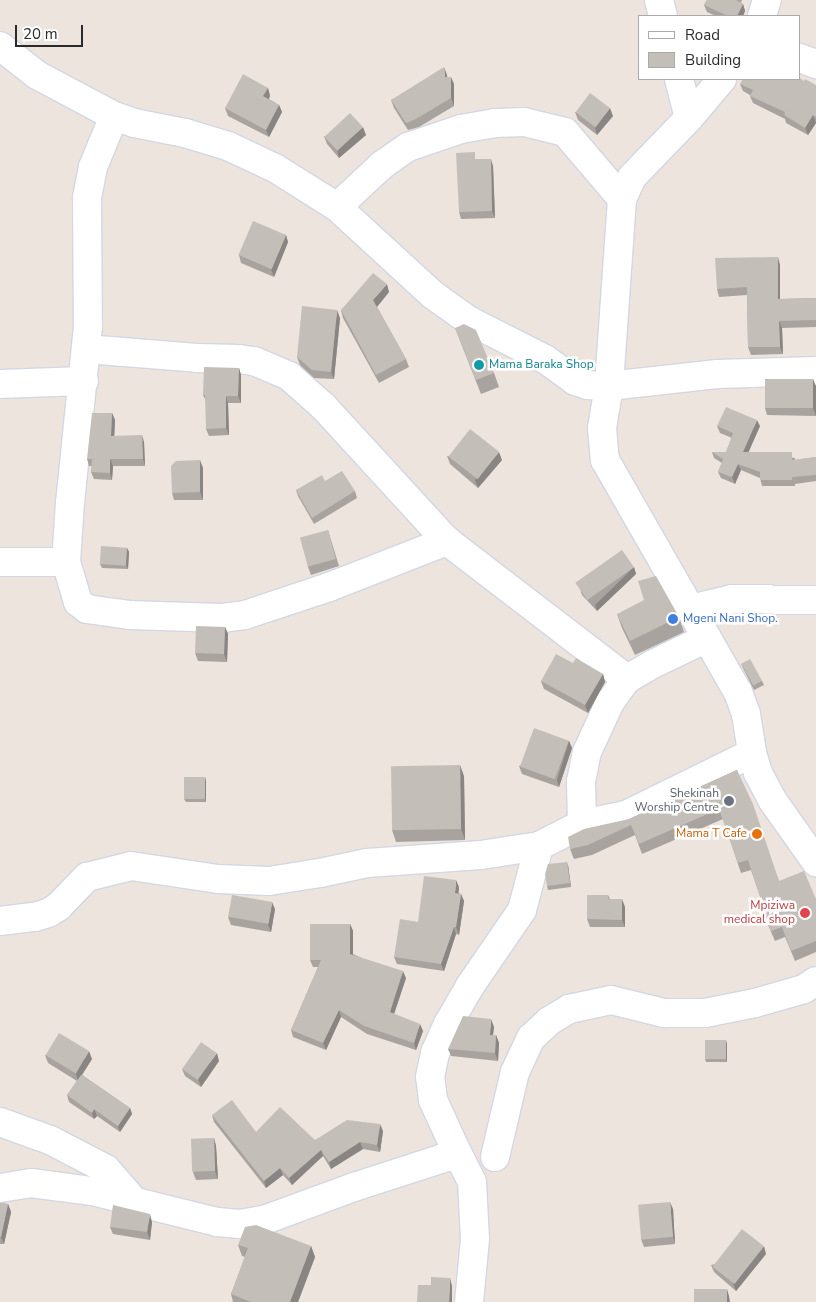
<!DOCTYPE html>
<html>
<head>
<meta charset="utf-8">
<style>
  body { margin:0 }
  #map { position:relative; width:816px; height:1302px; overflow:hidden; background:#ece4dd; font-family:"Nunito Sans",sans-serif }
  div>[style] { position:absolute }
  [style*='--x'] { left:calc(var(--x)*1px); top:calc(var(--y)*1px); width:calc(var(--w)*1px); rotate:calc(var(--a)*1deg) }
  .roads { filter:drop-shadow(1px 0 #d2d7e3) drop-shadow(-1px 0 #d2d7e3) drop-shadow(0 1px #d2d7e3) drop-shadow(0 -1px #d2d7e3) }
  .minor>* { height:28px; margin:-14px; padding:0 14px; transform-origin:14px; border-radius:14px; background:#fff }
  .wall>* { inset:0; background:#a9a39f }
  .shaded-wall>* { inset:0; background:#898582 }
  .building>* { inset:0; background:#c4beb9; transform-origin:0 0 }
  .dots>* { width:14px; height:14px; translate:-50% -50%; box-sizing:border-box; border:2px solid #fff; border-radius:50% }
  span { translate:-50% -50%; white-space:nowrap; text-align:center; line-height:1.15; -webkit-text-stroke:5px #fff; paint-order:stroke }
  .culture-label { font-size:12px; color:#0d838f }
  .left { translate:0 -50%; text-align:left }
  .shop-label { font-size:12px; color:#366cbe }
  .worship-label { font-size:12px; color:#5b616d }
  .right { translate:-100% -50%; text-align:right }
  .food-label { font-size:12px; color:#c56008 }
  .health-label { font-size:12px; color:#be3a42 }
  .legend { position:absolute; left:638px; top:15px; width:162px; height:65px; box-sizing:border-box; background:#fff; border:1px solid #aaa; margin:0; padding:6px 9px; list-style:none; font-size:15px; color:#2a2a2a }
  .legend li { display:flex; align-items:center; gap:10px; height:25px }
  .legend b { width:25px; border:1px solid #aaa }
  .scale { position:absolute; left:15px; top:25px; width:68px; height:22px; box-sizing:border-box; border:2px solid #2a2a2a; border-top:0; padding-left:6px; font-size:15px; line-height:18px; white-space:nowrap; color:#2a2a2a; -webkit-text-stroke:4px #fff; paint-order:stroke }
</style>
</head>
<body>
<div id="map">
  <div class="roads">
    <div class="minor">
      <i style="--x:659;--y:0;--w:16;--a:76"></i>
      <i style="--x:762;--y:16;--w:17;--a:-73"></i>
      <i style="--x:0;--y:46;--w:47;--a:38.1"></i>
      <i style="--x:37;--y:75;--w:87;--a:28"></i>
      <i style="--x:114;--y:116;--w:21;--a:19"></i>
      <i style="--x:134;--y:123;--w:52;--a:11.1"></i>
      <i style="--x:185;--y:133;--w:45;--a:16.8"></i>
      <i style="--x:228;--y:146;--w:52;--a:25.1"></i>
      <i style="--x:275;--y:168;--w:73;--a:32.2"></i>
      <i style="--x:337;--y:207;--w:130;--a:42.5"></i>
      <i style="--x:433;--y:295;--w:43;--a:35.5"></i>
      <i style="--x:468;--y:320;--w:86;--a:26.9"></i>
      <i style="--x:545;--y:359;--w:37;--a:36"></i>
      <i style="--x:575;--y:381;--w:13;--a:18"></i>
      <i style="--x:587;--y:385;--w:22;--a:3"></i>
      <i style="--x:609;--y:386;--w:109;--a:-6.3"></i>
      <i style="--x:717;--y:374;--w:99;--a:-1.7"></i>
      <i style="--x:800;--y:58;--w:17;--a:21"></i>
      <i style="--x:679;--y:79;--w:40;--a:75.6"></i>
      <i style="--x:722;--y:79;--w:51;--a:130.2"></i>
      <i style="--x:689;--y:118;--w:82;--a:134"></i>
      <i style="--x:632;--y:177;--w:24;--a:114"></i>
      <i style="--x:622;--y:199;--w:187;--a:94"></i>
      <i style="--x:609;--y:386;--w:43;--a:99.5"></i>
      <i style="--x:602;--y:428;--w:32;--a:85"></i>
      <i style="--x:605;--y:460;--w:267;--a:60.2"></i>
      <i style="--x:738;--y:692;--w:23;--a:70"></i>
      <i style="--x:746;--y:714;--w:39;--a:81"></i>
      <i style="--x:752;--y:753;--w:21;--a:73"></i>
      <i style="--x:758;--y:773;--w:32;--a:62"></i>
      <i style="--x:773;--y:801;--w:75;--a:54.8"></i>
      <i style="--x:114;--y:116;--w:55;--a:112.4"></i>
      <i style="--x:93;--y:167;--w:32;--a:101"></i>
      <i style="--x:87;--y:198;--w:128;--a:89.6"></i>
      <i style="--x:88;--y:326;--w:177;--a:95.8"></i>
      <i style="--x:70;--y:502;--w:60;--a:93.8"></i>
      <i style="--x:66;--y:562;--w:42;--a:73.3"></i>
      <i style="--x:78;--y:602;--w:11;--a:38"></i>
      <i style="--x:87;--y:609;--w:42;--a:8.1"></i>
      <i style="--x:129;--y:615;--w:93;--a:1.8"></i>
      <i style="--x:222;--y:618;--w:23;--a:-7"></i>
      <i style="--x:245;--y:615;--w:89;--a:-18.4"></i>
      <i style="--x:329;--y:587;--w:127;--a:-21.3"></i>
      <i style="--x:337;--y:207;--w:62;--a:-43"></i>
      <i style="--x:382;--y:165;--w:32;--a:-35"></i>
      <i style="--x:408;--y:147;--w:56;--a:-18.8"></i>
      <i style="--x:461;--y:129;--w:35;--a:-10"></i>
      <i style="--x:495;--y:123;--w:29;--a:-2"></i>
      <i style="--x:524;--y:122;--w:42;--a:13.7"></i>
      <i style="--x:565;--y:132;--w:88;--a:49.6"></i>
      <i style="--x:86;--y:349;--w:111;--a:4.6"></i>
      <i style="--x:197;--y:358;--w:42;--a:1.4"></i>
      <i style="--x:239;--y:359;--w:15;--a:8"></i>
      <i style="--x:254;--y:361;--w:38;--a:23"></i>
      <i style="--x:289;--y:376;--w:47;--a:41.5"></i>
      <i style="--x:324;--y:407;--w:182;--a:47.5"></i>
      <i style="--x:447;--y:541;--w:227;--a:37.5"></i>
      <i style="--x:0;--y:384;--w:84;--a:-2"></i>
      <i style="--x:0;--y:562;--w:66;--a:0"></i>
      <i style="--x:690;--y:609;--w:43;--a:-13.4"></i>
      <i style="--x:732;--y:599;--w:84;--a:0.7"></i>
      <i style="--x:582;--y:824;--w:42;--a:-91.4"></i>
      <i style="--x:581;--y:782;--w:31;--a:-79"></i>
      <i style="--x:587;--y:752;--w:55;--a:-65.3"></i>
      <i style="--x:610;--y:702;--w:29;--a:-54"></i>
      <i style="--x:627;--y:679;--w:30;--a:-30"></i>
      <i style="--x:653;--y:664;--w:60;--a:-25.7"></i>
      <i style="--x:0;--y:921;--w:35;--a:-7"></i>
      <i style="--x:35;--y:917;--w:14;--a:-17"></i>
      <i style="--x:48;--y:913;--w:12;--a:-31"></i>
      <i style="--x:58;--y:907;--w:42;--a:-46"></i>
      <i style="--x:87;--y:877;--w:45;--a:-14"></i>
      <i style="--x:131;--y:866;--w:88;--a:8.5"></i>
      <i style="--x:218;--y:879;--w:51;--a:2.2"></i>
      <i style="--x:269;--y:881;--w:52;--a:-8.9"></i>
      <i style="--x:320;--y:873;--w:48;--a:-12"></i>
      <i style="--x:367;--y:863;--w:114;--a:-4"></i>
      <i style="--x:481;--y:855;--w:59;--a:-8.8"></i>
      <i style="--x:539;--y:846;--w:48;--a:-27.1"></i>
      <i style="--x:582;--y:824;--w:45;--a:-11.6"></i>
      <i style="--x:626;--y:815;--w:140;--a:-26.2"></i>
      <i style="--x:0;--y:1122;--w:53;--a:19.8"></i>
      <i style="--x:50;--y:1140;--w:63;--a:27.4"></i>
      <i style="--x:106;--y:1169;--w:43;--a:48.8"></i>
      <i style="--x:454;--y:1146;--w:40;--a:63.4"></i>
      <i style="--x:472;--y:1182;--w:57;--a:87"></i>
      <i style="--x:475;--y:1239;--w:63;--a:95.4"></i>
      <i style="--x:495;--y:1157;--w:87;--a:-76.8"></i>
      <i style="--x:515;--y:1072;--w:38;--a:-65"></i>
      <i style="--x:531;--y:1038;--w:25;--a:-43"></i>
      <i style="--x:549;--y:1021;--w:23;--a:-31"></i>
      <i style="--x:569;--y:1009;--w:43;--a:-12.1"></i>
      <i style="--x:611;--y:1000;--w:55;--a:13.8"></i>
      <i style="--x:664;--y:1013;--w:41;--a:0"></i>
      <i style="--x:705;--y:1013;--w:51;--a:-11.3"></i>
      <i style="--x:755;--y:1003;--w:51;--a:-15.9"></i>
      <i style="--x:804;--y:989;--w:14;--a:-34"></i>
      <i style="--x:0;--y:1188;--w:31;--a:-9"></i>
      <i style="--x:31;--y:1183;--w:62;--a:7.5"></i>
      <i style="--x:92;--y:1191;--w:129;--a:13.9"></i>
      <i style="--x:217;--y:1222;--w:23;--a:5"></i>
      <i style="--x:240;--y:1224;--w:27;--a:-10"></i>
      <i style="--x:267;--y:1219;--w:93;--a:-20.2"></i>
      <i style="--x:354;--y:1187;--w:98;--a:-17.9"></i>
      <i style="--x:447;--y:1157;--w:13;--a:-58"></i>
      <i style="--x:454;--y:1146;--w:51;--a:-114.5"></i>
      <i style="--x:433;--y:1100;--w:23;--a:-97"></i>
      <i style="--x:430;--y:1077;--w:25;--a:-78"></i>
      <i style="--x:435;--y:1053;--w:32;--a:-66"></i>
      <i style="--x:448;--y:1024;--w:44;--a:-59.9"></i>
      <i style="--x:470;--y:986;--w:92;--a:-55.6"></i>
      <i style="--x:522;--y:910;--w:66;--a:-75.1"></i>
    </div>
  </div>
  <div class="wall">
    <i style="clip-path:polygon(707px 0,742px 0,741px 3px,743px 4px,745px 11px,743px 16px,716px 16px,707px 12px,704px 5px)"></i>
    <i style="clip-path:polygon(447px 75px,447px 77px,454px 84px,454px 106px,419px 127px,408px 130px,394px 108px,391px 100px)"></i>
    <i style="clip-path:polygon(740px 84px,816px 85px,816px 123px,808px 135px,786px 123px,785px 119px,753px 103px,750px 96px,750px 95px,743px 91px)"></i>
    <i style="clip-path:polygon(268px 88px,270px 96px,269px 99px,279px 105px,282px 112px,269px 137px,228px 116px,225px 108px)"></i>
    <i style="clip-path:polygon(575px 112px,613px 116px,597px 135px,578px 120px)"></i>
    <i style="clip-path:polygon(366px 135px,339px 158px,327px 144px,324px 136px)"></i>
    <i style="clip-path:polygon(477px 159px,493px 166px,495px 218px,461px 219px,459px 212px)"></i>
    <i style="clip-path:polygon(286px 235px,288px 242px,274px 277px,241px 263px,239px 255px)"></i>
    <i style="clip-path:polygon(780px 265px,780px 299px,816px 298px,816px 327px,782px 328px,783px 354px,751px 355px,748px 347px,747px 295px,719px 297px,717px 289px)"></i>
    <i style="clip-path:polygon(389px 292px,377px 307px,406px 359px,409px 367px,379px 383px,343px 318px,341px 310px)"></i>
    <i style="clip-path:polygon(340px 318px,334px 379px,314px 378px,300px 365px,297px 357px)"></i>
    <i style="clip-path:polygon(455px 328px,494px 373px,499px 387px,481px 394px)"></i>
    <i style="clip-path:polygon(239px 368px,241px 375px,241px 403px,228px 403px,229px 435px,209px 436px,206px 429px,206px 401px,203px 395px)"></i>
    <i style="clip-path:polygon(813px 379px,816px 416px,767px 415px,765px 408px)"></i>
    <i style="clip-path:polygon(112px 413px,115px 420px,114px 436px,144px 442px,145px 466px,113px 466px,112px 480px,94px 479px,91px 472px,92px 466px,89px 466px,87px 459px)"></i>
    <i style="clip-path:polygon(717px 426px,760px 426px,748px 452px,795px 458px,795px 460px,816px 457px,816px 481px,795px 484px,795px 486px,762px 486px,760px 478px,741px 470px,735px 484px,721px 478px,718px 472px,722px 463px,714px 458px,712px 452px,726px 452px,732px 438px,720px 433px)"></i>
    <i style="clip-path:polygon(447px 456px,502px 460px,478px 488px,450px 464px)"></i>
    <i style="clip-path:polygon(203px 468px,203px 500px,174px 500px,172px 493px)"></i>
    <i style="clip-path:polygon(325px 481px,355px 491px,357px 498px,314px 524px,298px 496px,296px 490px)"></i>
    <i style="clip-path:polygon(328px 530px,339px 566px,311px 575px,308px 567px)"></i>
    <i style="clip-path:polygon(127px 548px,129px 552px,128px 569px,102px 568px,100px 564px)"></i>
    <i style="clip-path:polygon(634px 567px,636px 574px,597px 611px,582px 595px,580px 589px)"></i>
    <i style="clip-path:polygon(617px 614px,679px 617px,684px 632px,635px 655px,622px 628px)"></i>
    <i style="clip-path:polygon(225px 627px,228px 634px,227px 662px,198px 661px,195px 653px)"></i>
    <i style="clip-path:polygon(573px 663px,603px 674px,605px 682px,588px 713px,544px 689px,541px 681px)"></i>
    <i style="clip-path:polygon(741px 664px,762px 681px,764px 685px,754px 690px)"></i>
    <i style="clip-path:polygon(569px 741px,572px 748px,559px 787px,522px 774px,519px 766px)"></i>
    <i style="clip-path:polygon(737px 770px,779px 881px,816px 899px,816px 952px,795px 961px,785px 937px,775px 941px,759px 904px,762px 902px,751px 870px,741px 873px,723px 819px,642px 854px,635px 835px,592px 855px,574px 859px,570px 849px,629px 819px)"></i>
    <i style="clip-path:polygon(464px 776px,465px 840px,396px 842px,392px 830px)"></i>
    <i style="clip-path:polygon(205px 777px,206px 781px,206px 802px,186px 802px,184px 799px)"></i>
    <i style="clip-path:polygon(568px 865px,571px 887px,548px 890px,547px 886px)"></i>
    <i style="clip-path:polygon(459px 887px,458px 893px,461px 894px,464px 901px,459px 935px,456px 934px,444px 971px,397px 964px,394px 957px)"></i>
    <i style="clip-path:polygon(608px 895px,610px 899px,625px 907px,625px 927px,590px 927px,587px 919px)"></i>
    <i style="clip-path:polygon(275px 909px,271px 932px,231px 925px,228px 917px)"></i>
    <i style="clip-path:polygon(350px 924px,353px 931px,353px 954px,406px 978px,394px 1014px,423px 1031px,416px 1050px,367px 1034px,341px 1017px,326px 1050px,293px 1037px,291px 1030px,318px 967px,313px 967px,310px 960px)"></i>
    <i style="clip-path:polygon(494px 1027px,493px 1035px,496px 1035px,499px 1043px,498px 1061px,451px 1056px,448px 1049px)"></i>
    <i style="clip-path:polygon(727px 1044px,727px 1062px,706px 1062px,705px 1059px)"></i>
    <i style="clip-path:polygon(45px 1055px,92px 1059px,82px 1075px,130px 1108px,132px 1114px,120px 1132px,97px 1116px,94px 1119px,69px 1102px,67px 1095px,77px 1081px,48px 1063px)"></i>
    <i style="clip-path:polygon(219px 1061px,201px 1087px,185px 1076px,182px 1069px)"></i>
    <i style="clip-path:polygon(212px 1115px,256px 1132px,315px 1140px,383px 1131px,380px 1152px,363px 1149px,331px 1169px,323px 1156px,292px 1185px,283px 1175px,266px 1188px,214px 1122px)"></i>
    <i style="clip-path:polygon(214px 1138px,216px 1146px,218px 1179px,196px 1180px,193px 1172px)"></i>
    <i style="clip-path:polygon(0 1203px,8px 1204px,11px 1212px,4px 1244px,0 1244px)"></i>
    <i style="clip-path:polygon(673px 1209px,675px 1244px,644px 1247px,641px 1239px)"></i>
    <i style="clip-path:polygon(152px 1222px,150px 1240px,113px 1234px,110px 1227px)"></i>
    <i style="clip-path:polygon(238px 1245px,311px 1246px,315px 1257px,298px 1302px,233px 1302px,231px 1294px,245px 1257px,242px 1256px)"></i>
    <i style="clip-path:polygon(766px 1254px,736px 1291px,714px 1272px,711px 1265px)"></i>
  </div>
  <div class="shaded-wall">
    <i style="clip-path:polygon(743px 4px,745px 11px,743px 16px,737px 16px)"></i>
    <i style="clip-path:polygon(444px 67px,447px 75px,448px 84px,445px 77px)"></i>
    <i style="clip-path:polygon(451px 77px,454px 84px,454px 106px,451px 98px)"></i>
    <i style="clip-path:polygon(268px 88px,270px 96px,266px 104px,263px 96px)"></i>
    <i style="clip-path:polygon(279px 105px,282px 112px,269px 137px,266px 130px)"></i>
    <i style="clip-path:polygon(610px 108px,613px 116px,597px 135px,595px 128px)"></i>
    <i style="clip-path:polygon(813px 115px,816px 123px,808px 135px,805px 128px)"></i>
    <i style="clip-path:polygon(363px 127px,366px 135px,339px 158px,337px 150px)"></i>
    <i style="clip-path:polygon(491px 159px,493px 166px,495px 218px,492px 211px)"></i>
    <i style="clip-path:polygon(286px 235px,288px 242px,274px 277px,271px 269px)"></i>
    <i style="clip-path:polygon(778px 257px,780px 265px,780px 306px,778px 299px)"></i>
    <i style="clip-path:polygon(387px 284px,389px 292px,376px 308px,373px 300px)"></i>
    <i style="clip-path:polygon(337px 310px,340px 318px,334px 379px,331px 372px)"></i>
    <i style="clip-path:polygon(779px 321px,782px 328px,783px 354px,780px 347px)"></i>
    <i style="clip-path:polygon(239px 368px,241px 375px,241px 403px,238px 396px)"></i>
    <i style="clip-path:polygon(813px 379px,816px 386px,816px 416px,813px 408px)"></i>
    <i style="clip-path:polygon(226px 396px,228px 403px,229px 435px,226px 428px)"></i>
    <i style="clip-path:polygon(112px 413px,115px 420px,114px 443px,111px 436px)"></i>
    <i style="clip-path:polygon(757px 420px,760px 426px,746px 458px,743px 452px)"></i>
    <i style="clip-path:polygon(142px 435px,144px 442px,145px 466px,143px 459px)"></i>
    <i style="clip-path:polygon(499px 452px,502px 460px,478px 488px,475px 480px)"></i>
    <i style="clip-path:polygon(110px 459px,113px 466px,112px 480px,110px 473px)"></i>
    <i style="clip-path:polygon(200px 460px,203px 468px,203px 500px,200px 492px)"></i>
    <i style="clip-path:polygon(738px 464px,741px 470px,735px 484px,732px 477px)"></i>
    <i style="clip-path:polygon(127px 548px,129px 552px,128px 569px,126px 565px)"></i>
    <i style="clip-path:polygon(634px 567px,636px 574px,597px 611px,595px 605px)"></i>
    <i style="clip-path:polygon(225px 627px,228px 634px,227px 662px,224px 654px)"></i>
    <i style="clip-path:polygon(603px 674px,605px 682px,588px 713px,585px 705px)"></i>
    <i style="clip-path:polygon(569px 741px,572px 748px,559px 787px,557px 780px)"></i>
    <i style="clip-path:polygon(460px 765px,464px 776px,465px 840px,461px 829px)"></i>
    <i style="clip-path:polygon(205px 777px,206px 781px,206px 802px,205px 798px)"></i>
    <i style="clip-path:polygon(567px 862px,568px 865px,571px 887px,570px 883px)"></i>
    <i style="clip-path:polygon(456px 880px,459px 887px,458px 901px,455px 893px)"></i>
    <i style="clip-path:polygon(461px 894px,464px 901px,459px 935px,456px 927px)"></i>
    <i style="clip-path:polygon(622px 899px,625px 907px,625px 927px,622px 920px)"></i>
    <i style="clip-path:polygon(272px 902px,275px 909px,271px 932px,268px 925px)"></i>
    <i style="clip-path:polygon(350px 924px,353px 931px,353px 961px,350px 954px)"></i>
    <i style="clip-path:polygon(454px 927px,456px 934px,444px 971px,441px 964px)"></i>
    <i style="clip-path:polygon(403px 971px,406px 978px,392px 1020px,390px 1012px)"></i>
    <i style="clip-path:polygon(339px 1010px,341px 1017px,326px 1050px,323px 1043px)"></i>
    <i style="clip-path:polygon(491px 1019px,494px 1027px,492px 1042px,490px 1035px)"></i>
    <i style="clip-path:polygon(420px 1024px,423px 1031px,416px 1050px,414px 1043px)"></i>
    <i style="clip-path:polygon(496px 1035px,499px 1043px,498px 1061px,495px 1053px)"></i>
    <i style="clip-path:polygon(726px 1040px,727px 1044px,727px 1062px,726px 1059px)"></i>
    <i style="clip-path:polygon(89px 1051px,92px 1059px,78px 1081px,76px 1074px)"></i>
    <i style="clip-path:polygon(217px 1053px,219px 1061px,201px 1087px,198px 1079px)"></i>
    <i style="clip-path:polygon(130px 1108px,132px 1114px,120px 1132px,118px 1126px)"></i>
    <i style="clip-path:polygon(94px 1109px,97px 1116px,94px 1119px,92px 1113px)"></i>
    <i style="clip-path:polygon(380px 1124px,383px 1131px,380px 1152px,377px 1145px)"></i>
    <i style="clip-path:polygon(214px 1138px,216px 1146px,218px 1179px,215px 1171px)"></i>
    <i style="clip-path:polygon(360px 1142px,363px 1149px,331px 1169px,329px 1162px)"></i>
    <i style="clip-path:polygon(321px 1150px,323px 1156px,292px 1185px,289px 1178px)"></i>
    <i style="clip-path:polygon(280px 1168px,283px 1175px,266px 1188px,264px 1181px)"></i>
    <i style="clip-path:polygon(670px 1202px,673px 1209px,675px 1244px,673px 1237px)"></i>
    <i style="clip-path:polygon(8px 1204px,11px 1212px,4px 1244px,1px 1237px)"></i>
    <i style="clip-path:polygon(150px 1214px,152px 1222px,150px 1240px,147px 1232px)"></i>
    <i style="clip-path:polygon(311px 1246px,315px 1257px,298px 1302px,290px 1302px)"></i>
    <i style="clip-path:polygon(764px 1246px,766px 1254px,736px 1291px,733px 1283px)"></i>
    <i style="clip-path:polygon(450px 1278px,452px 1286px,452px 1302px,449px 1302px)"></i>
    <i style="clip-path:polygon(727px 1289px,729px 1296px,730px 1302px,727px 1302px)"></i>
  </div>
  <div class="building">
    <i style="clip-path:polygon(707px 0,736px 0,743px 4px,737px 16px,728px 16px,704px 5px)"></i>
    <i style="clip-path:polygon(444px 67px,445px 77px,451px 77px,451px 98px,416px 119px,406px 123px,391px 100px)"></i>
    <i style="clip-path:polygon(243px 74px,268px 88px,263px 96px,279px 105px,266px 130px,225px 108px)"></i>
    <i style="clip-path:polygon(800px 78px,804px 81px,805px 79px,816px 85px,816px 117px,813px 115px,805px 128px,784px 115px,785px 112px,750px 96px,753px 90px,740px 84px,743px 79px)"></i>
    <i style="left:590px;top:93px;width:25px;height:24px;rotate:37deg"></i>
    <i style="left:350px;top:113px;width:19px;height:35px;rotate:47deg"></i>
    <i style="clip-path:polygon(475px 152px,475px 159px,491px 159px,492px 211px,459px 212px,456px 153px)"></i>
    <i style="left:253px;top:221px;width:36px;height:37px;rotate:23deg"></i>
    <i style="clip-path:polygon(778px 257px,778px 299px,816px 298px,816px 320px,779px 321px,780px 347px,748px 347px,747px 287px,717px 289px,715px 258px)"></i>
    <i style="clip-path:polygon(373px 273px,387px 284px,373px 300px,406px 359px,376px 375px,341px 310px)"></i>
    <i style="clip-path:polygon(302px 306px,337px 310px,331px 372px,312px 370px,297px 357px)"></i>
    <i style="clip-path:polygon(464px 324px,476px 330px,494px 373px,476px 380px,455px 328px)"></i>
    <i style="clip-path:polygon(204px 367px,239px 368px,238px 396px,226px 396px,226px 428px,206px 429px,205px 395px,203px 395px)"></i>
    <i style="left:813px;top:379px;width:29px;height:48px;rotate:90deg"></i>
    <i style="clip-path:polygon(726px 407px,757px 420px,743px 452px,792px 452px,792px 460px,816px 457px,816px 475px,792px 477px,792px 480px,760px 480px,760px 472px,738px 464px,732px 477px,718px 472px,723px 459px,712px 452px,726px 452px,733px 433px,717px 426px)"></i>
    <i style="clip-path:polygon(92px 413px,112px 413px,111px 436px,142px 435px,143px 459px,110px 459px,110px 473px,91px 472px,92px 459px,87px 459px)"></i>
    <i style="left:470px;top:429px;width:37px;height:35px;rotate:38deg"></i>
    <i style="clip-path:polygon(200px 460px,200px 492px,172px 493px,171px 466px,176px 461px)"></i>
    <i style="clip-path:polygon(342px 471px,355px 491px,312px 518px,296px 490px,322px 475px,325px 481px)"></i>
    <i style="left:328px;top:530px;width:30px;height:29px;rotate:75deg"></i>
    <i style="left:101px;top:546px;width:26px;height:18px;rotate:4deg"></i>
    <i style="left:622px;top:550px;width:21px;height:57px;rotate:55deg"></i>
    <i style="clip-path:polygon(656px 576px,679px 617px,630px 641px,617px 614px,644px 600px,638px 581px)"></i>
    <i style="left:196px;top:626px;width:29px;height:27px;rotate:2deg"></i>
    <i style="clip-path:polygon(556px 654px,573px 663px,576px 658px,603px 674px,585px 705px,541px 681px)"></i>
    <i style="left:750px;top:659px;width:25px;height:10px;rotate:61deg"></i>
    <i style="left:534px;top:728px;width:37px;height:41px;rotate:20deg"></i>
    <i style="left:460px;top:765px;width:64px;height:69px;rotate:89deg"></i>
    <i style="clip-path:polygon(737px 770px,753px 804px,779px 881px,804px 871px,816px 899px,816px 941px,791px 951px,782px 927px,771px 931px,759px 904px,762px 902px,748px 860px,738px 863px,719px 809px,639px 844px,631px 825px,588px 845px,570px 849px,568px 837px,584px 829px,629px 819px)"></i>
    <i style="left:184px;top:777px;width:21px;height:22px"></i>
    <i style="clip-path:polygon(567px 862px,570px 883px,547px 886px,545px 874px,548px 864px)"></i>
    <i style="clip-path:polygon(424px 876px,456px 880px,455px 893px,461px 894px,456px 927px,454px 927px,441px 964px,394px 957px,400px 919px,418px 922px)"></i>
    <i style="left:232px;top:895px;width:41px;height:22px;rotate:10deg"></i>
    <i style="clip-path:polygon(587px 895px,608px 895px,608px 899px,622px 899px,622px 920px,587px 919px)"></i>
    <i style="clip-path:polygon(310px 924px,350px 924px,350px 954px,403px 971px,390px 1012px,420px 1024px,414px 1043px,364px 1026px,339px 1010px,323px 1043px,291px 1030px,321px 960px,310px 960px)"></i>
    <i style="clip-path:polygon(463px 1016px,491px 1019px,490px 1035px,496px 1035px,495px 1053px,448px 1049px)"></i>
    <i style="left:59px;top:1033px;width:35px;height:26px;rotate:31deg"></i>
    <i style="left:705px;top:1040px;width:21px;height:19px"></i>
    <i style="left:201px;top:1042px;width:19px;height:33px;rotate:35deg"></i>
    <i style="clip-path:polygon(81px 1075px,130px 1108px,118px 1126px,94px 1109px,92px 1113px,67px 1095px)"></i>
    <i style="clip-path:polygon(232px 1100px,256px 1132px,280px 1107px,315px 1140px,347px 1120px,380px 1124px,377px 1145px,360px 1142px,329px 1162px,321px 1150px,289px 1178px,280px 1168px,264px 1181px,212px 1115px)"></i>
    <i style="left:214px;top:1138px;width:33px;height:23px;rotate:88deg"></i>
    <i style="left:670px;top:1202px;width:35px;height:32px;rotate:85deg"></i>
    <i style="clip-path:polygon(0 1203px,8px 1204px,1px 1237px,0 1237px)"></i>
    <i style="clip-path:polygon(113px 1205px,150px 1214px,147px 1232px,110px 1227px)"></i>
    <i style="clip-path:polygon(256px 1225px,311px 1246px,290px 1302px,251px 1302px,231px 1294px,248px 1248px,238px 1245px,245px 1227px)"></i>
    <i style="left:742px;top:1229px;width:28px;height:48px;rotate:38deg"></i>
    <i style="clip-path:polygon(431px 1277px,450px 1278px,449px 1302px,417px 1302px,418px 1285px,431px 1285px)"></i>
    <i style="left:727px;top:1289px;width:13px;height:33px;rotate:90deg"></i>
  </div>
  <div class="dots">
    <i style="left:479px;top:365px;background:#0f9aa8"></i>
    <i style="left:673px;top:619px;background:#3f7fe0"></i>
    <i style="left:729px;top:801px;background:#6b7280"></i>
    <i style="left:757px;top:834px;background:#e8710a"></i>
    <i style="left:805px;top:913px;background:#e0444e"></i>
  </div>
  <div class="culture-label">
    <span class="left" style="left:489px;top:365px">Mama Baraka Shop</span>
  </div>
  <div class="shop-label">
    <span class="left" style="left:683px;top:619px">Mgeni Nani Shop.</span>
  </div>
  <div class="worship-label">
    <span class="right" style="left:719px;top:801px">Shekinah<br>Worship Centre</span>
  </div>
  <div class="food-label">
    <span class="right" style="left:747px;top:834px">Mama T Cafe</span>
  </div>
  <div class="health-label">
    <span class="right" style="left:795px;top:913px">Mpiziwa<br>medical shop</span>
  </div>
  <ul class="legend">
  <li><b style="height:6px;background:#fff"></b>Road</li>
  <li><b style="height:14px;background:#c4beb9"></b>Building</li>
  </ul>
  <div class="scale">20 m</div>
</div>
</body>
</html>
